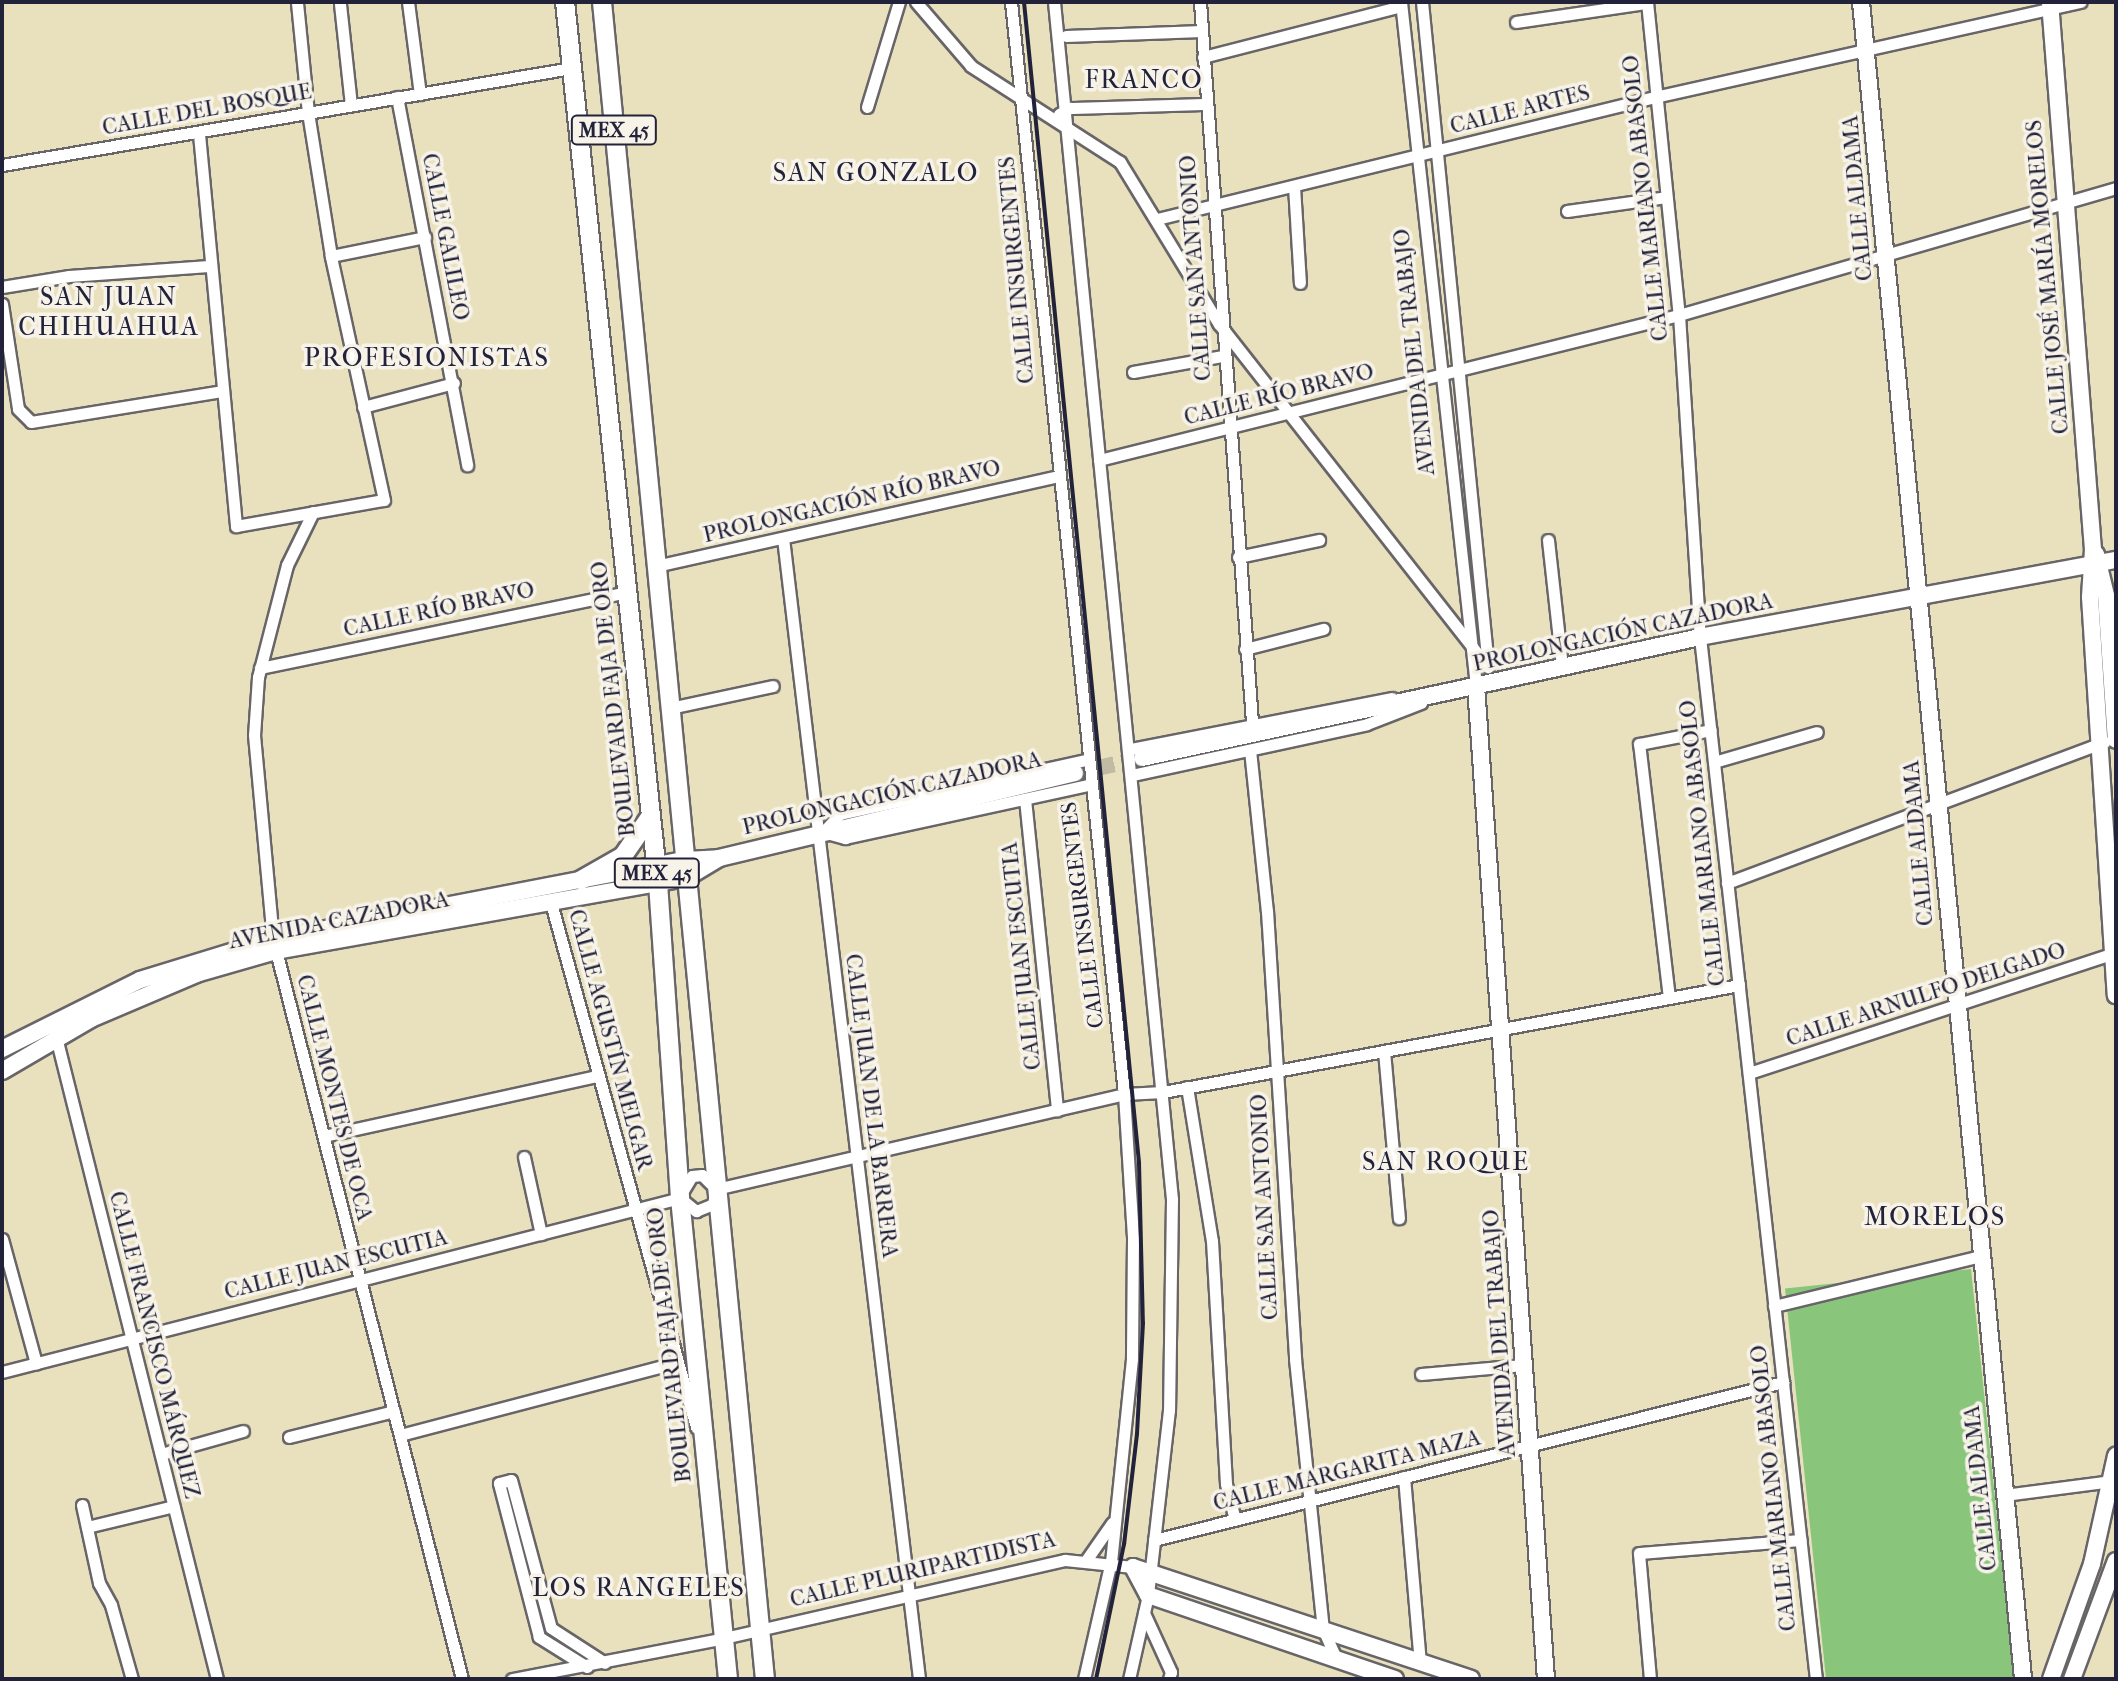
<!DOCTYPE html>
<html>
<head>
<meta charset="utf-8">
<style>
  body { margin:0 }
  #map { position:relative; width:2118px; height:1681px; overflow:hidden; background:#e9e1bd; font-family:"IM FELL French Canon",serif }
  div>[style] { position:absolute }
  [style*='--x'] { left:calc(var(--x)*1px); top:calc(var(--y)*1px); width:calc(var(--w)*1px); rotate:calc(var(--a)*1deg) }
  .green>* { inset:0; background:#89c67c; transform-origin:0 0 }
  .secondary-tunnel>* { height:16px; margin-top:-8px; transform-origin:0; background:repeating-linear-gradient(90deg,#c1bba3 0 16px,transparent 0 24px) }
  .roads { filter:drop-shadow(2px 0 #686568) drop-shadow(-2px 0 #686568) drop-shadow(0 2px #686568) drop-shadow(0 -2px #686568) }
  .street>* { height:11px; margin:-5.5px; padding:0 5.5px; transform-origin:5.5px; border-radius:5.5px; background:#fff }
  .secondary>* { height:16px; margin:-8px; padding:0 8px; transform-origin:8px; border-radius:8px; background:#fff }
  .primary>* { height:18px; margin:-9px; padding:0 9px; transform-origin:9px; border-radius:9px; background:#fff }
  .rail>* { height:4px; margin:-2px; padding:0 2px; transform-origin:2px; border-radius:2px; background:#22223b }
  span { translate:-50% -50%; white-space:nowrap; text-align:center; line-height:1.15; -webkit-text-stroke:7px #f7f3e8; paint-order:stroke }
  .shield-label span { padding:2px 6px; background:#f7f3e8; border:2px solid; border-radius:6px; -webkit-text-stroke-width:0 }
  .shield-label { font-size:20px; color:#22223b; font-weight:700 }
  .street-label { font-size:22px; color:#22223b }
  .quarter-label { font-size:26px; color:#22223b; letter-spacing:2px }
  .frame { position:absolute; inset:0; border:4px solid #22223b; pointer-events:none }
</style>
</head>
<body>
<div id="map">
  <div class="green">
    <i style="left:1971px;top:1269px;width:412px;height:187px;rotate:84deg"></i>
  </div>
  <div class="secondary-tunnel">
    <i style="--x:1075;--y:773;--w:69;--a:-12.6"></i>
  </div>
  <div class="roads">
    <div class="street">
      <i style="--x:408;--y:2;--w:93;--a:82.6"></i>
      <i style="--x:916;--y:2;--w:84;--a:49.3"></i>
      <i style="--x:971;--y:66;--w:177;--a:32.8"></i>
      <i style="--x:1120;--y:162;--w:190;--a:58.6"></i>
      <i style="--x:1219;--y:324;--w:436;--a:51.9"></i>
      <i style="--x:1011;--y:2;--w:1098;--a:84.09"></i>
      <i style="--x:1124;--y:1094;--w:145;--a:86.4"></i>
      <i style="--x:1133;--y:1239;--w:120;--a:90.5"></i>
      <i style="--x:1132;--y:1359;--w:203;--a:95.9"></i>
      <i style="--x:1111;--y:1561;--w:121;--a:102.9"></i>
      <i style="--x:1054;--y:2;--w:1203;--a:84.37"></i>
      <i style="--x:1172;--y:1199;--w:211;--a:90.8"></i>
      <i style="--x:1169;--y:1410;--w:186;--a:96.5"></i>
      <i style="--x:1148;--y:1595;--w:86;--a:102.7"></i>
      <i style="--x:1200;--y:2;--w:723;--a:85.87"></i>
      <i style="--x:1401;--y:2;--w:688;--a:83.74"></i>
      <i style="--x:1422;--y:2;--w:668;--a:84.33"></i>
      <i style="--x:1647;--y:2;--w:315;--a:84.2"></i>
      <i style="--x:1679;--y:315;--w:323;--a:86.3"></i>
      <i style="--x:1700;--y:637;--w:1048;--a:83.65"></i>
      <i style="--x:340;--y:4;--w:102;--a:83.8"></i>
      <i style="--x:1516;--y:22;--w:132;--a:-8.3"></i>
      <i style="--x:1066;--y:36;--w:136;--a:-2.1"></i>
      <i style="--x:1203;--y:57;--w:204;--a:-14.4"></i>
      <i style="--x:397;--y:97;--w:375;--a:79.2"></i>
      <i style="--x:867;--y:107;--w:110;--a:-73.1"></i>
      <i style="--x:1059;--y:114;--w:13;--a:-29"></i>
      <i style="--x:1070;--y:108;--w:136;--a:-1.7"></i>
      <i style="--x:199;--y:134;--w:394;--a:84.6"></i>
      <i style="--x:236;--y:526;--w:150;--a:-10"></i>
      <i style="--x:384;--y:500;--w:250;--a:-102.3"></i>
      <i style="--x:331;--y:256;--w:145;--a:-99.1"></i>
      <i style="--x:308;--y:113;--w:112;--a:-95.7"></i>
      <i style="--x:2;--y:165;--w:577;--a:-9.67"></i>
      <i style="--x:1294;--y:186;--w:97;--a:86.5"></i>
      <i style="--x:1567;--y:211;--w:100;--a:-8"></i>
      <i style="--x:1157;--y:219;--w:513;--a:-13.77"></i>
      <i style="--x:1655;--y:97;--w:436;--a:-12.6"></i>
      <i style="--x:331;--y:256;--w:96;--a:-11.4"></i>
      <i style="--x:2;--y:287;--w:68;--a:-9.3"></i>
      <i style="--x:69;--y:276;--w:140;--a:-4.1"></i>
      <i style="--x:2;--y:304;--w:106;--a:81.3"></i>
      <i style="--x:18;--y:409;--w:18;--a:45"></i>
      <i style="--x:31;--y:422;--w:193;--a:-9.2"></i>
      <i style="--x:1133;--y:372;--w:90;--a:-10.2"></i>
      <i style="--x:363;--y:407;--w:94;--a:-14.8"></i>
      <i style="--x:1099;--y:460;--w:598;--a:-14.04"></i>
      <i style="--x:1679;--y:315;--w:455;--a:-16.2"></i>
      <i style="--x:313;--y:512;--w:59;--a:116.1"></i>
      <i style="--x:287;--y:565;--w:116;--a:104.5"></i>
      <i style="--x:258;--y:677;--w:58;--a:93.9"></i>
      <i style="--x:254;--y:735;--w:205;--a:84.7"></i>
      <i style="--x:273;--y:939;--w:764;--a:75.67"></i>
      <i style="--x:783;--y:538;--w:1149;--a:83.2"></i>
      <i style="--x:1548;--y:540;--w:128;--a:83.7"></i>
      <i style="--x:1238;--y:557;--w:83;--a:-11.9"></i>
      <i style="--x:656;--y:566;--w:411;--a:-12.6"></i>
      <i style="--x:1245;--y:649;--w:81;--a:-14.4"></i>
      <i style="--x:260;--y:668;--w:374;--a:-11.7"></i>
      <i style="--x:670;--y:708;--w:105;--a:-12.1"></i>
      <i style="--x:1130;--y:749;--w:267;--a:-11"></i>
      <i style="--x:1250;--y:750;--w:162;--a:84"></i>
      <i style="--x:1267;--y:911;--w:449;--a:86.4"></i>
      <i style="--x:1295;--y:1359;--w:271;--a:84.1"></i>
      <i style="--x:1323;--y:1629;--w:32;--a:66"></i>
      <i style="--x:1714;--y:762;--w:107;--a:-16.2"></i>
      <i style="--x:1132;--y:775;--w:240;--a:-12.2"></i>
      <i style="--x:1367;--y:724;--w:58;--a:-21.3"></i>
      <i style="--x:1025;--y:799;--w:313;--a:84.1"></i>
      <i style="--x:824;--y:831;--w:23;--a:-47"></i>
      <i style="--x:840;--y:814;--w:252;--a:-12.4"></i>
      <i style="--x:830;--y:834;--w:16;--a:15"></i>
      <i style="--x:845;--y:838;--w:249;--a:-12.3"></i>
      <i style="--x:1727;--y:883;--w:403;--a:-20.5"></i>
      <i style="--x:551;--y:903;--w:544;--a:74.53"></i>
      <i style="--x:1669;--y:998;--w:256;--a:-96.7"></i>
      <i style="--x:1639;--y:744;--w:73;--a:-11"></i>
      <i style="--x:55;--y:1033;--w:666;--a:75.92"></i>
      <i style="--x:1384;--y:1051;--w:168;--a:84.9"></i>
      <i style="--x:1749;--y:1073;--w:386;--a:-18.2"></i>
      <i style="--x:1187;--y:1087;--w:156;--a:80.8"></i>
      <i style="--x:1212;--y:1241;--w:243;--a:86.7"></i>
      <i style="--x:1226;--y:1484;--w:37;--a:76"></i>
      <i style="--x:324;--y:1136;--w:280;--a:-12.4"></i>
      <i style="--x:524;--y:1157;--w:79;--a:77.6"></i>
      <i style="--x:716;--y:1189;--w:419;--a:-13.1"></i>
      <i style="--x:1124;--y:1094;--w:39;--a:-3"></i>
      <i style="--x:1163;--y:1092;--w:586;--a:-10.52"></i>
      <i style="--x:681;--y:1194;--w:21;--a:-59"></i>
      <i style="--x:692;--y:1176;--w:10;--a:-6"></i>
      <i style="--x:702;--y:1175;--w:20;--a:45"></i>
      <i style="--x:680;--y:1198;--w:21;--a:39"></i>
      <i style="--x:696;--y:1211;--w:18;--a:-22"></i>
      <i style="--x:713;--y:1204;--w:10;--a:-79"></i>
      <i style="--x:2;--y:1239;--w:129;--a:74.7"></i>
      <i style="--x:1774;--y:1306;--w:213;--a:-13.6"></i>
      <i style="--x:2;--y:1372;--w:700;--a:-14.39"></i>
      <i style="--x:1421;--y:1374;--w:103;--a:-5"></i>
      <i style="--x:400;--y:1435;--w:287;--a:-14.7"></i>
      <i style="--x:289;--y:1437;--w:108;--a:-13.9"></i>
      <i style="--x:161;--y:1454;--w:85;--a:-15.7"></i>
      <i style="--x:1404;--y:1477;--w:186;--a:85.1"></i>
      <i style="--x:2004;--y:1495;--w:109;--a:-7.4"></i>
      <i style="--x:82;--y:1505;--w:80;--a:77.7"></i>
      <i style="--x:99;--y:1583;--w:25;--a:61"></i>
      <i style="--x:111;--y:1605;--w:77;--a:74.2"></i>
      <i style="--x:87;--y:1527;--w:89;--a:-13.6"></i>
      <i style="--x:1154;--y:1540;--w:649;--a:-14.1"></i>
      <i style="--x:1087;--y:1559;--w:44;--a:-55.2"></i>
      <i style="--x:1144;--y:1613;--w:65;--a:65.4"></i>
      <i style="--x:1171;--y:1672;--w:7;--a:106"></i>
      <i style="--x:587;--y:1667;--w:57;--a:-148"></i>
      <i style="--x:539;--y:1637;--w:159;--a:-104.6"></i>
      <i style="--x:499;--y:1483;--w:12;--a:-14"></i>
      <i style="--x:511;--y:1480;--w:153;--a:74.9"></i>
      <i style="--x:551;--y:1628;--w:64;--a:32.9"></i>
      <i style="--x:512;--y:1679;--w:216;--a:-10.9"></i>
      <i style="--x:724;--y:1638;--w:350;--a:-12.9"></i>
      <i style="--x:1065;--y:1560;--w:68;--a:5.9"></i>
      <i style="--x:1650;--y:1679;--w:126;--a:-95"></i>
      <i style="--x:1639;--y:1553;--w:162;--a:-4.6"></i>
    </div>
    <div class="secondary">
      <i style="--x:1861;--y:2;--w:1685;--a:84.48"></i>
      <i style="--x:2050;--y:2;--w:549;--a:85.51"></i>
      <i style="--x:2093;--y:549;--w:48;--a:93.6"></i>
      <i style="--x:2090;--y:597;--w:399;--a:86.3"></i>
      <i style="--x:2096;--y:554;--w:42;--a:76.3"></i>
      <i style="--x:2106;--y:595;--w:145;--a:86.1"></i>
      <i style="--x:1476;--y:686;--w:995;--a:85.97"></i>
      <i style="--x:1142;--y:758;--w:571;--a:-12.23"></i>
      <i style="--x:1700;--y:637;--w:423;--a:-10.5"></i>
      <i style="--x:2;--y:1049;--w:154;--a:-26.6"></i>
      <i style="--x:140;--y:980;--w:139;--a:-17.1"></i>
      <i style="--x:273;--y:939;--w:420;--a:-10.9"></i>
      <i style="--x:685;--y:860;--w:34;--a:-3"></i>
      <i style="--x:719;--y:858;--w:366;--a:-13.4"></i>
      <i style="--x:2;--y:1071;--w:103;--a:-30.3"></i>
      <i style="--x:91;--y:1019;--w:117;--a:-23.1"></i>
      <i style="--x:199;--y:973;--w:80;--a:-15.9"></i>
      <i style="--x:276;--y:951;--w:416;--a:-10.1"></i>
      <i style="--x:686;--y:878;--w:37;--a:-31"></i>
      <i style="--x:1133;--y:1567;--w:356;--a:18.3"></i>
      <i style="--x:1133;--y:1567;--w:32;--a:62"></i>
      <i style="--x:1148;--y:1595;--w:261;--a:18.8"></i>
      <i style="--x:2051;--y:1679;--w:122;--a:-70.4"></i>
      <i style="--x:2092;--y:1564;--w:111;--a:-77.5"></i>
      <i style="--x:2072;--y:1679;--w:126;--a:-69.6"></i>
    </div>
    <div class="primary">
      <i style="--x:565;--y:2;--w:886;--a:83.97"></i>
      <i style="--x:658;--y:883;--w:316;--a:86"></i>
      <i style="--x:680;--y:1198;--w:483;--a:84.3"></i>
      <i style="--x:602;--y:2;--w:1685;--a:84.45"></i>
      <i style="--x:581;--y:880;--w:48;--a:-29.7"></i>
      <i style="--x:623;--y:856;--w:47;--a:-55.3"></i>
    </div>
  </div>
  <div class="rail">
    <i style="--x:1024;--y:2;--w:1167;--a:84.34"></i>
    <i style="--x:1139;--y:1163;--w:160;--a:88.6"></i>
    <i style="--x:1143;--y:1323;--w:111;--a:93.1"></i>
    <i style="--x:1137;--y:1434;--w:111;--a:96.7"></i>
    <i style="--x:1124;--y:1544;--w:138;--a:101.7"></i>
  </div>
  <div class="shield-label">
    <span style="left:614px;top:130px">MEX 45</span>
    <span style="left:657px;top:873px">MEX 45</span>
  </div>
  <div class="street-label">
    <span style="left:207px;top:110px;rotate:-10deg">CALLE DEL BOSQUE</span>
    <span style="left:1520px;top:110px;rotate:-14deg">CALLE ARTES</span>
    <span style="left:1646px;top:198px;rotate:-96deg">CALLE MARIANO ABASOLO</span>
    <span style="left:1858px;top:198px;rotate:-95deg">CALLE ALDAMA</span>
    <span style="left:445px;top:237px;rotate:79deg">CALLE GALILEO</span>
    <span style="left:1196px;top:268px;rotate:-94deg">CALLE SAN ANTONIO</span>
    <span style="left:1017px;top:270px;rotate:-95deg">CALLE INSURGENTES</span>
    <span style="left:2048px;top:277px;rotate:-95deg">CALLE JOSÉ MARÍA MORELOS</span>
    <span style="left:1415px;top:352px;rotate:-96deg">AVENIDA DEL TRABAJO</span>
    <span style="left:1279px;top:395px;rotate:-14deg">CALLE RÍO BRAVO</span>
    <span style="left:852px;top:502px;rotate:-13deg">PROLONGACIÓN RÍO BRAVO</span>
    <span style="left:439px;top:610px;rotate:-12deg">CALLE RÍO BRAVO</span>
    <span style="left:1623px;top:633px;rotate:-12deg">PROLONGACIÓN CAZADORA</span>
    <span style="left:614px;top:699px;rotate:-96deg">BOULEVARD FAJA DE ORO</span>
    <span style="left:892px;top:794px;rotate:-13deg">PROLONGACIÓN CAZADORA</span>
    <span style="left:1703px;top:843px;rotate:-96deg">CALLE MARIANO ABASOLO</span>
    <span style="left:1919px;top:843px;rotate:-95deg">CALLE ALDAMA</span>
    <span style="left:1083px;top:915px;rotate:-97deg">CALLE INSURGENTES</span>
    <span style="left:339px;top:921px;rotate:-11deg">AVENIDA CAZADORA</span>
    <span style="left:1022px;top:956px;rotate:-96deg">CALLE JUAN ESCUTIA</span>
    <span style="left:1926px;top:995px;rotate:-18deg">CALLE ARNULFO DELGADO</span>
    <span style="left:610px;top:1040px;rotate:75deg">CALLE AGUSTÍN MELGAR</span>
    <span style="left:334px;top:1098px;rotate:76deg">CALLE MONTES DE OCA</span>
    <span style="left:871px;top:1106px;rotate:83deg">CALLE JUAN DE LA BARRERA</span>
    <span style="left:1265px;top:1207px;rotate:-93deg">CALLE SAN ANTONIO</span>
    <span style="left:336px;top:1265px;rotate:-14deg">CALLE JUAN ESCUTIA</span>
    <span style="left:1500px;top:1333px;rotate:-94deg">AVENIDA DEL TRABAJO</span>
    <span style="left:154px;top:1345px;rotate:76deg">CALLE FRANCISCO MÁRQUEZ</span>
    <span style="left:670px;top:1345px;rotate:-96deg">BOULEVARD FAJA DE ORO</span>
    <span style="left:1347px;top:1471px;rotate:-14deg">CALLE MARGARITA MAZA</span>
    <span style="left:1774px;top:1488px;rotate:-96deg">CALLE MARIANO ABASOLO</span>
    <span style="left:1981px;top:1488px;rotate:-96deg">CALLE ALDAMA</span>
    <span style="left:923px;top:1570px;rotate:-13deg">CALLE PLURIPARTIDISTA</span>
  </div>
  <div class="quarter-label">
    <span style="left:1144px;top:80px">FRANCO</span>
    <span style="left:876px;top:173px">SAN GONZALO</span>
    <span style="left:109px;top:312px">SAN JUAN<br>CHIHUAHUA</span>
    <span style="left:427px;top:358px">PROFESIONISTAS</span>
    <span style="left:1446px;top:1162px">SAN ROQUE</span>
    <span style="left:1935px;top:1217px">MORELOS</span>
    <span style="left:639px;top:1588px">LOS RANGELES</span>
  </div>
  <div class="frame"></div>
</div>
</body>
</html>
